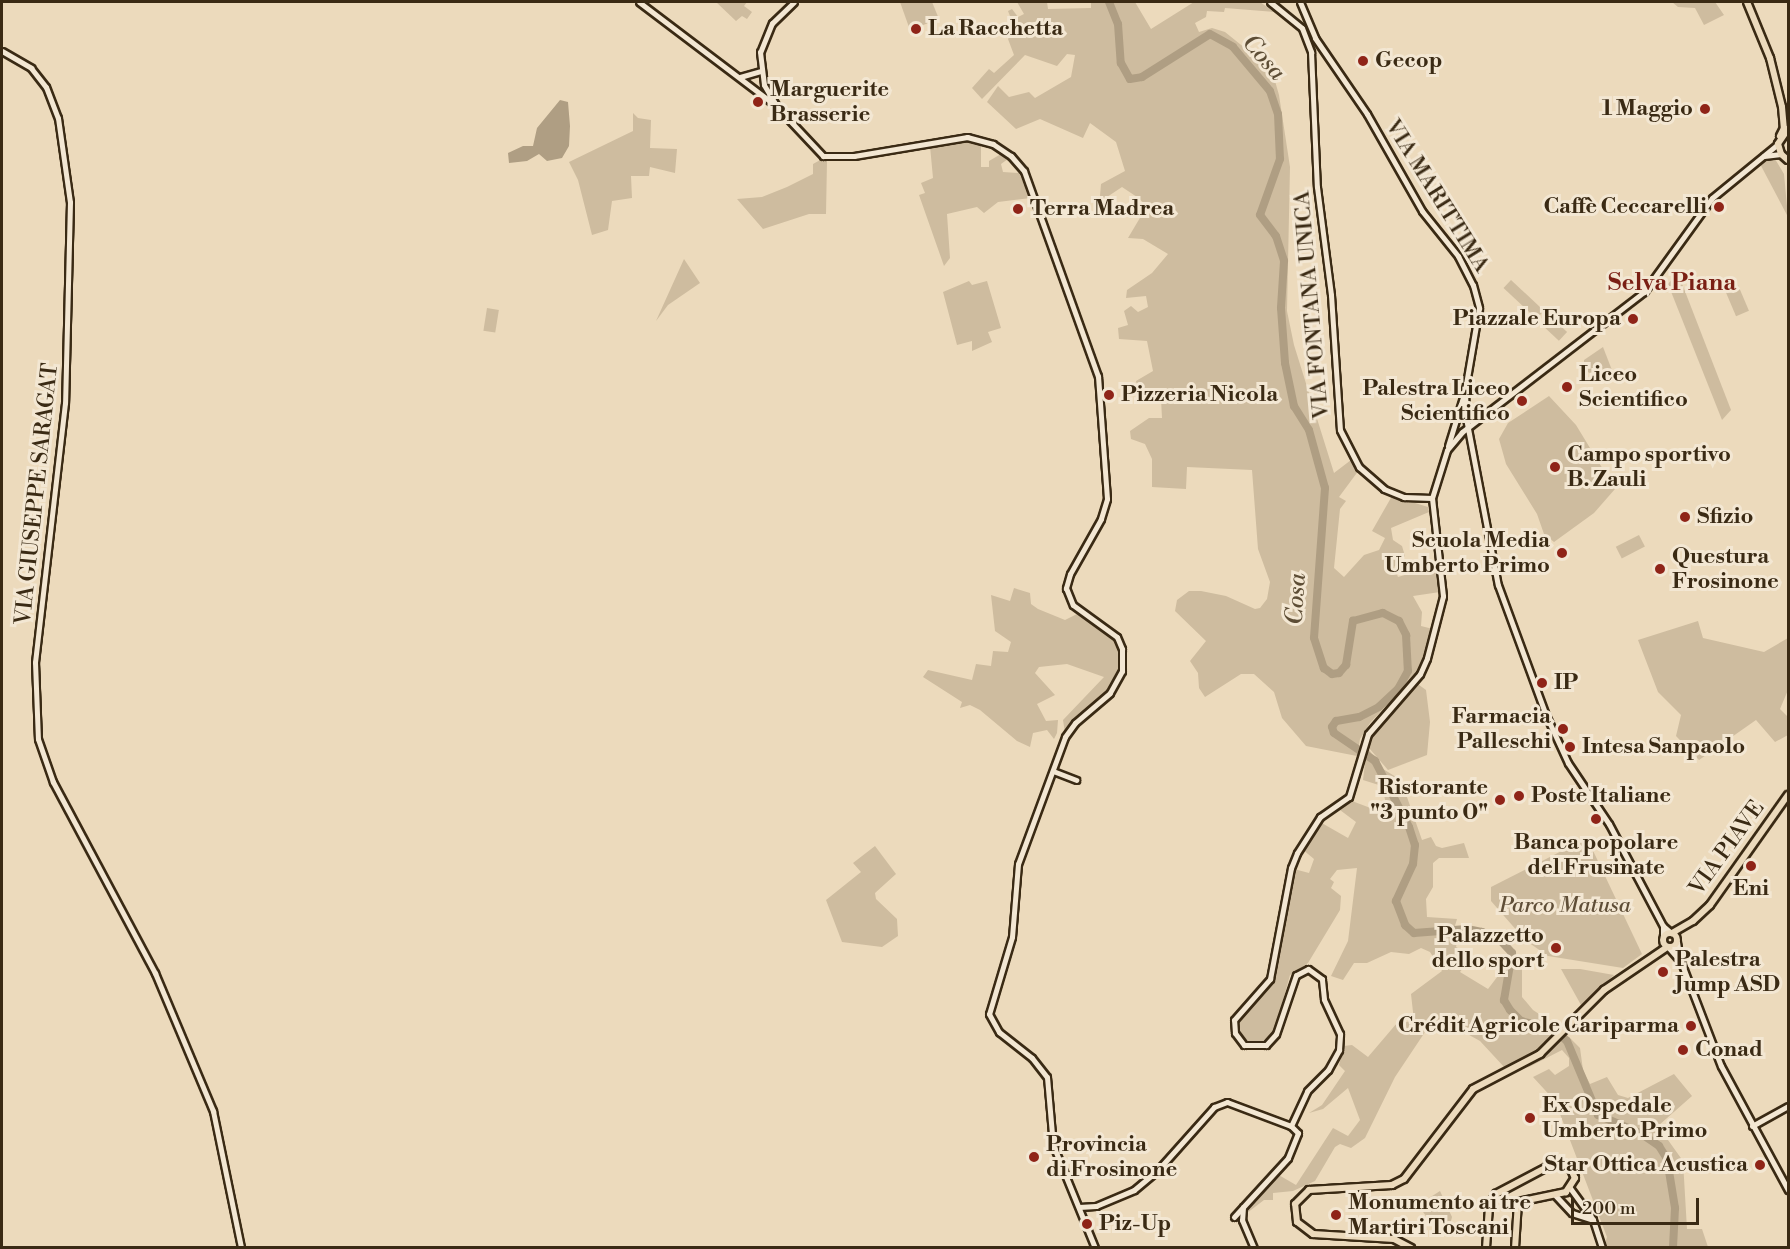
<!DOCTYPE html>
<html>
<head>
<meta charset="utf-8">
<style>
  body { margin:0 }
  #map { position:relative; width:1790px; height:1249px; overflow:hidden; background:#ecdabc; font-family:"Libre Bodoni",serif }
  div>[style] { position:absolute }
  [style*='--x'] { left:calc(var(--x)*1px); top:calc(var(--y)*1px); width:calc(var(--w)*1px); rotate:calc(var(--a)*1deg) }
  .green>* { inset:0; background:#cebc9f; transform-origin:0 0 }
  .water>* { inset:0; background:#af9e83 }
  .river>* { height:8px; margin:-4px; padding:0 4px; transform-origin:4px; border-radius:4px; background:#af9e83 }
  .roads { filter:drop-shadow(2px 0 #3a2a14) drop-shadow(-2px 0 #3a2a14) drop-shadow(0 2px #3a2a14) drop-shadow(0 -2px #3a2a14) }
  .secondary>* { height:5px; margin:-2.5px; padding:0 2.5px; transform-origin:2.5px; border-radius:2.5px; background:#f3e7d3 }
  .primary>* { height:6px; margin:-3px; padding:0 3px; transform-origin:3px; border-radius:3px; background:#ecdabc }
  .primary>.ring { margin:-3px; padding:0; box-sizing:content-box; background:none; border:6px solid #ecdabc; border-radius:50% }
  .dots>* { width:16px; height:16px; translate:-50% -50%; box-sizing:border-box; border:3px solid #f3e7d3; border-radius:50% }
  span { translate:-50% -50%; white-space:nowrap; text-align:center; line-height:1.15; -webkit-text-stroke:6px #f3e7d3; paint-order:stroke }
  .poi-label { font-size:22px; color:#3a2a14; font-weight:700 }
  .left { translate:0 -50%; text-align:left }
  .right { translate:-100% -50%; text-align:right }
  .street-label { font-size:22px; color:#3a2a14 }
  .park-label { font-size:22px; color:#5f4e37; font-style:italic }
  .water-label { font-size:24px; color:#5d4d35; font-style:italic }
  .neighbourhood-label { font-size:24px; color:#7a1f14; font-weight:700 }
  .frame { position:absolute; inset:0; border:3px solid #3a2a14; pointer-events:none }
  .scale { position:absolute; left:1571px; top:1198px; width:128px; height:27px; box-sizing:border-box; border:3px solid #3a2a14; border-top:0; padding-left:8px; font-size:18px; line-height:21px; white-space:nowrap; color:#3a2a14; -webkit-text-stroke:4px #f3e7d3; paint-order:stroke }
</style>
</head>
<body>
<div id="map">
  <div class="green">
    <i style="clip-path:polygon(716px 2px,747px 2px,744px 6px,752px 12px,747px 19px,742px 16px,736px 21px)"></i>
    <i style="clip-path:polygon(900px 2px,932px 2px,939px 19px,910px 30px)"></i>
    <i style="clip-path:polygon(1017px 2px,1047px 2px,1048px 9px,1091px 8px,1091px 2px,1135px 2px,1151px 29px,1194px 2px,1260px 2px,1274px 12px,1225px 8px,1224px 12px,1207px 11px,1206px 17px,1195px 23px,1199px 32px,1212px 28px,1225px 32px,1256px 57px,1275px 81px,1279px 95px,1290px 167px,1287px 311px,1294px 345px,1334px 473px,1351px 460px,1359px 470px,1339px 497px,1346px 501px,1340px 509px,1334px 568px,1344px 577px,1364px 555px,1379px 550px,1385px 538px,1372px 531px,1392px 496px,1428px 507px,1429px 512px,1391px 528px,1393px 540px,1402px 546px,1405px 556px,1394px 567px,1398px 577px,1435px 566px,1440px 592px,1413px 596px,1422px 612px,1421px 626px,1433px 629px,1420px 669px,1370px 723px,1360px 739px,1357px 756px,1306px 746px,1282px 718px,1274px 692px,1254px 674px,1241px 674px,1205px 697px,1199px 688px,1198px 673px,1190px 661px,1206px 641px,1175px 611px,1177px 600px,1189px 591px,1201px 591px,1226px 596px,1255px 609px,1260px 608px,1267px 599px,1270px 582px,1258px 549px,1252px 470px,1187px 467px,1186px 489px,1152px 487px,1152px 459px,1145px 444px,1131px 439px,1130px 431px,1149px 418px,1162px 418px,1161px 399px,1142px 403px,1136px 381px,1153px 371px,1147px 341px,1119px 339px,1118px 328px,1128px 325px,1124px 311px,1131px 306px,1138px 312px,1148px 307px,1146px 296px,1126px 298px,1127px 290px,1152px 273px,1168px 254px,1143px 239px,1128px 238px,1147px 206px,1137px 197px,1122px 187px,1104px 199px,1100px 196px,1101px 184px,1125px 171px,1116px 142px,1090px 123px,1083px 138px,1040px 119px,1016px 129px,987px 102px,998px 86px,1009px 97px,1029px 92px,1035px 98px,1071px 77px,1075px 55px,1067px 54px,1057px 66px,1025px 55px,982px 99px,972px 88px,989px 69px,994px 73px,1014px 55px,1008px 39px,1015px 29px,1008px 11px,1012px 9px,1018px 17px,1024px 14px)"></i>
    <i style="clip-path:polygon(1672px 2px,1715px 2px,1724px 15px,1704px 25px,1695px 8px,1678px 7px)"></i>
    <i style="clip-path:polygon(633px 113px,638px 118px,651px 120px,650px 148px,677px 149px,675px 173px,650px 167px,649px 176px,631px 176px,632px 198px,612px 201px,608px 230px,592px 235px,578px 180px,569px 162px,633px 131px)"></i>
    <i style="clip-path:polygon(959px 141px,981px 144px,981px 167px,989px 167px,989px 161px,1001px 154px,1008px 159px,1001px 164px,1003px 172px,1019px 173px,1031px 198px,998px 202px,984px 213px,977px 207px,947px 214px,950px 258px,944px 266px,919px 195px,925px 193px,921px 183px,933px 178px,930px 146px)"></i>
    <i style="clip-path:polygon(1766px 157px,1775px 159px,1784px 174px,1788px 217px,1759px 162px)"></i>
    <i style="clip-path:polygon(822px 159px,827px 161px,826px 214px,809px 214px,763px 229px,737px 199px,762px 197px,787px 187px,813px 174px,813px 164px)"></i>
    <i style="clip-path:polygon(684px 259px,700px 283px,668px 305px,656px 321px)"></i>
    <i style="clip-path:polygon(1675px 276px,1681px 281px,1731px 410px,1722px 420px,1668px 284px)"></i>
    <i style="left:1511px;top:280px;width:45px;height:11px;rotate:43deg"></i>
    <i style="clip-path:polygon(969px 281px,972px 285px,987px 281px,1001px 328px,988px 332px,992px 342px,972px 351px,972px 341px,957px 345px,943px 292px)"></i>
    <i style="left:1738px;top:285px;width:28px;height:14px;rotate:67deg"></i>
    <i style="left:487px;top:308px;width:12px;height:23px;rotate:9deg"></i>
    <i style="left:1551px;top:317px;width:22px;height:12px;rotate:43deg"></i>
    <i style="clip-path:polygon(1603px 347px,1615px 378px,1600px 381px,1584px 369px,1584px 360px)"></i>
    <i style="clip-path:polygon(1549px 396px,1576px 425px,1615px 489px,1594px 513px,1554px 542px,1544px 534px,1537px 514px,1506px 464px,1499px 439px,1508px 423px)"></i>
    <i style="left:1639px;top:535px;width:13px;height:26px;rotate:63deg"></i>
    <i style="clip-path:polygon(1014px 588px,1030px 593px,1031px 604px,1038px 609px,1065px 620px,1077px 614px,1099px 626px,1117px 641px,1121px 654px,1120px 667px,1110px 688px,1065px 733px,1063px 720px,1104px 677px,1067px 664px,1039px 667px,1035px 673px,1055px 695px,1037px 704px,1046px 721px,1058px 720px,1057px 733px,1054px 739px,1047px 730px,1033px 733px,1030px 747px,1017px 741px,980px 710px,970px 705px,960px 708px,962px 702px,923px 677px,928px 670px,972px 680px,976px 664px,991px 666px,993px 651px,1008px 652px,1011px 642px,995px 631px,991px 595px,1010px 601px)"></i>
    <i style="clip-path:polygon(1698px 621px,1703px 638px,1764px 652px,1788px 638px,1788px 690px,1780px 709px,1788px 717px,1788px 735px,1775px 742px,1756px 720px,1699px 760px,1676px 736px,1681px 715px,1658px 692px,1638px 640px)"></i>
    <i style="clip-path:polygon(1415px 682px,1426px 690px,1430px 722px,1427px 755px,1388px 770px,1369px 748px,1375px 730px)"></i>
    <i style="clip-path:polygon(1367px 747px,1383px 769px,1401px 780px,1422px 840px,1431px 837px,1436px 846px,1442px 848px,1464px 843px,1469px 858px,1439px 858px,1433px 863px,1433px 887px,1426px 899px,1427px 917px,1457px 919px,1451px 939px,1457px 943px,1456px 947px,1472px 956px,1460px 972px,1488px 989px,1504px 968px,1522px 970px,1522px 997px,1533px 1010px,1560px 1028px,1539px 1051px,1505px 1068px,1480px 1041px,1453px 1026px,1447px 1032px,1427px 1029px,1395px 1077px,1365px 1138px,1351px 1148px,1340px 1144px,1335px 1147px,1315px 1181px,1293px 1191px,1273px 1193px,1273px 1200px,1264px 1200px,1247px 1213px,1247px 1207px,1277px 1174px,1296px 1185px,1333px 1128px,1348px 1136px,1360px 1120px,1348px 1088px,1323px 1109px,1309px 1113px,1322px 1105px,1345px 1071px,1339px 1065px,1344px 1046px,1352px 1045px,1368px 1057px,1397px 1023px,1414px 1021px,1411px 994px,1442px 971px,1430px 952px,1421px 948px,1409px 954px,1391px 952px,1367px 963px,1354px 963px,1343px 980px,1331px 976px,1348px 941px,1357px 868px,1337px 870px,1330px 879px,1334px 882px,1331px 888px,1341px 896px,1340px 910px,1308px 963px,1290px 975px,1274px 1033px,1260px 1043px,1251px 1043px,1238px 1033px,1240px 1014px,1271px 983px,1274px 974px,1294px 869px,1309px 873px,1314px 859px,1302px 849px,1320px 822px,1348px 838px,1356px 822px,1340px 810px,1352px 801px,1381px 812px,1386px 804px,1382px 786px,1363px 780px)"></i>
    <i style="clip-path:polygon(1587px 838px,1642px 954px,1623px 968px,1548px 956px,1525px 940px,1491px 901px,1491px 887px)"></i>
    <i style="clip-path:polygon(875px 846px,896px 874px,875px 893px,876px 899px,897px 919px,898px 936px,882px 947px,842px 942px,826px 900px,861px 872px,853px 863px)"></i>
    <i style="clip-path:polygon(1561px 969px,1580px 969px,1614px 975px,1581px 1005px)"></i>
    <i style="clip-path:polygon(1566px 1034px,1580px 1048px,1583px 1070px,1590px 1084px,1607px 1077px,1618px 1095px,1628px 1098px,1674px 1074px,1692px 1096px,1658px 1126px,1683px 1161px,1687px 1229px,1702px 1229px,1708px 1247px,1604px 1247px,1607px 1237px,1555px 1101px,1533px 1077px,1549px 1069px,1555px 1075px,1569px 1066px,1569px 1058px,1562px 1050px,1527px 1068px)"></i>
    <i style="clip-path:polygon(1440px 1191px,1452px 1217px,1449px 1229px,1439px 1234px,1418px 1205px)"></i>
  </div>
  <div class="water">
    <i style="clip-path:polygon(560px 100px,568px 102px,570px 126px,569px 146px,562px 158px,547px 161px,539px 154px,527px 161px,509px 163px,508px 153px,523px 146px,533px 146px,537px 128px)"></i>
  </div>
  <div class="river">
    <i style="--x:1109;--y:2;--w:24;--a:68"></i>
    <i style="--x:1118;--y:24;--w:39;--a:86"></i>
    <i style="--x:1121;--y:63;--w:18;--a:61"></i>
    <i style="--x:1130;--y:79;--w:12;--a:-9"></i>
    <i style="--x:1142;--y:77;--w:80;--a:-32.3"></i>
    <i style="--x:1210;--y:34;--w:26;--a:29"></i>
    <i style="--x:1233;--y:47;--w:57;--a:49.9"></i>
    <i style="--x:1270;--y:91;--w:24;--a:71"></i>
    <i style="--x:1278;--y:114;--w:45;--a:87.5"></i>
    <i style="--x:1280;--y:159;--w:59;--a:109.7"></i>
    <i style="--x:1260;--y:215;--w:26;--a:53"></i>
    <i style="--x:1276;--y:236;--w:26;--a:72"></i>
    <i style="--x:1284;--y:261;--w:47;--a:93.7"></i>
    <i style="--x:1281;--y:308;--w:55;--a:85.8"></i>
    <i style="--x:1285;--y:363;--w:44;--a:78.2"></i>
    <i style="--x:1294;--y:406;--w:28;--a:58"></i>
    <i style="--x:1309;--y:430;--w:60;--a:74.6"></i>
    <i style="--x:1325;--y:488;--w:150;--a:94.2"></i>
    <i style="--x:1314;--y:638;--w:32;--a:72"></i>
    <i style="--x:1324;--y:668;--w:10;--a:37"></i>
    <i style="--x:1332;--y:674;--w:7;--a:-8"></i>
    <i style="--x:1339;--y:673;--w:11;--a:-49"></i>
    <i style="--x:1346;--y:665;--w:45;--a:-81"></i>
    <i style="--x:1353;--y:621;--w:31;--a:-15"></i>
    <i style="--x:1383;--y:613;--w:18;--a:27"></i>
    <i style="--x:1399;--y:621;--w:16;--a:63"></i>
    <i style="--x:1406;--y:635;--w:36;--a:87"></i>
    <i style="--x:1408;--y:671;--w:21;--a:119"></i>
    <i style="--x:1398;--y:689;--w:26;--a:137"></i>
    <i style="--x:1379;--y:707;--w:22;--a:153"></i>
    <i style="--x:1359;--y:717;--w:23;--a:170"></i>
    <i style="--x:1336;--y:721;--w:7;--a:124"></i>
    <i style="--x:1332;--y:727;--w:6;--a:72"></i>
    <i style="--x:1334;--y:733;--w:50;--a:34.3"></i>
    <i style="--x:1375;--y:761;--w:74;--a:62.7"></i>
    <i style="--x:1409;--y:827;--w:19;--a:72"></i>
    <i style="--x:1415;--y:845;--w:19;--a:96"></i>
    <i style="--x:1413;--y:864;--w:41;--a:114.7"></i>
    <i style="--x:1396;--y:901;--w:26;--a:69"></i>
    <i style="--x:1405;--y:925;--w:12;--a:42"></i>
    <i style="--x:1414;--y:933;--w:53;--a:-4.3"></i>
    <i style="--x:1467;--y:929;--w:15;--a:11"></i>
    <i style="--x:1482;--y:932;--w:21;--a:25"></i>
    <i style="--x:1501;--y:941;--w:16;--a:47"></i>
    <i style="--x:1512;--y:953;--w:48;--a:99.7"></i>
    <i style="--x:1504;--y:1000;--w:12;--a:59"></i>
    <i style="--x:1510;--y:1010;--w:16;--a:45"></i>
    <i style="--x:1521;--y:1021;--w:33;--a:14"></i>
    <i style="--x:1553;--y:1029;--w:18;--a:41"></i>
    <i style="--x:1567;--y:1041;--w:80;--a:67.3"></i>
    <i style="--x:1598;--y:1115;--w:46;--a:23.2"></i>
    <i style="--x:1640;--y:1133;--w:23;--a:34"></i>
    <i style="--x:1659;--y:1146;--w:15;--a:58"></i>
    <i style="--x:1667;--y:1159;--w:50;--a:80.7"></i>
    <i style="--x:1675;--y:1208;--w:40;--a:92.9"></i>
  </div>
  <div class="roads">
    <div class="secondary">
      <i style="--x:639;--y:2;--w:166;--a:37.1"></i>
      <i style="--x:794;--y:2;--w:30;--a:136"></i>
      <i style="--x:772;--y:23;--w:31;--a:112"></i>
      <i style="--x:760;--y:52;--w:33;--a:83"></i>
      <i style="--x:764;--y:85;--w:27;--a:59"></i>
      <i style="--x:778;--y:108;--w:66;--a:46.8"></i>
      <i style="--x:823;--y:156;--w:31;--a:0"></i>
      <i style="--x:854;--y:156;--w:115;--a:-9.5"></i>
      <i style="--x:967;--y:137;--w:27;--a:15"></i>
      <i style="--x:993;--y:144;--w:22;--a:34"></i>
      <i style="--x:1011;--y:156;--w:20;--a:49"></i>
      <i style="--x:1024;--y:171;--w:218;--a:70.2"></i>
      <i style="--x:1098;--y:376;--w:123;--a:85.8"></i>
      <i style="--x:1107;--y:499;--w:21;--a:107"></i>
      <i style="--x:1101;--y:519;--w:63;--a:119.4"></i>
      <i style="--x:1070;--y:574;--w:15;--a:106"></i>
      <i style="--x:1066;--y:588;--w:18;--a:68"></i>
      <i style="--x:1073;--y:605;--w:54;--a:36"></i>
      <i style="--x:1117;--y:637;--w:13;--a:67"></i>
      <i style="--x:1122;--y:649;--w:22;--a:90"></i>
      <i style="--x:1122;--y:671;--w:25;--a:119"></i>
      <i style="--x:1110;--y:693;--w:46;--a:139.4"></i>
      <i style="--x:1075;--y:723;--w:17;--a:126"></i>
      <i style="--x:1065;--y:737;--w:135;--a:110.3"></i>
      <i style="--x:1018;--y:864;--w:73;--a:94.7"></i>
      <i style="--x:1012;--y:937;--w:80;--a:106.6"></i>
      <i style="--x:989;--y:1014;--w:21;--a:61"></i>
      <i style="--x:999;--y:1032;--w:42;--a:38.2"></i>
      <i style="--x:1032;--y:1058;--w:24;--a:52"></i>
      <i style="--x:1047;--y:1077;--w:68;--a:85"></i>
      <i style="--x:1053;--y:1145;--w:111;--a:67.8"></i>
      <i style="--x:1270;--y:2;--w:41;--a:39.1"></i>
      <i style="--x:1302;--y:28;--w:26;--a:69"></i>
      <i style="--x:1311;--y:52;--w:135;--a:87.5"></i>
      <i style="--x:1317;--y:187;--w:109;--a:82.6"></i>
      <i style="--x:1331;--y:295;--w:135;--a:86.2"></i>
      <i style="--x:1340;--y:430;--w:42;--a:62.8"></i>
      <i style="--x:1359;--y:467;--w:33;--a:41"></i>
      <i style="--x:1384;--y:489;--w:22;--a:22"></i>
      <i style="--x:1404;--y:497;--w:28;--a:2"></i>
      <i style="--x:1300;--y:2;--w:39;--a:67"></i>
      <i style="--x:1315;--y:38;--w:92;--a:55.6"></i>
      <i style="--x:1367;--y:114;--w:112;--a:60.4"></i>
      <i style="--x:1422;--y:211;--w:58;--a:51.3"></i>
      <i style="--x:1458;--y:256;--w:33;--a:63"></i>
      <i style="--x:1473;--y:285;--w:24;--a:75"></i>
      <i style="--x:1479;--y:308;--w:83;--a:99.7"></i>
      <i style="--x:1465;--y:390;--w:28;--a:88"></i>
      <i style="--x:1466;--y:418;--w:170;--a:79.2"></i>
      <i style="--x:1498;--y:585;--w:136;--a:69.8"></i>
      <i style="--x:1545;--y:713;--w:55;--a:65.3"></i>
      <i style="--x:1568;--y:763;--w:73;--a:56.1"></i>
      <i style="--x:1609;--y:824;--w:115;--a:62.1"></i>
      <i style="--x:1663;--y:926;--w:11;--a:41"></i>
      <i style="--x:2;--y:51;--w:34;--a:30"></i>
      <i style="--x:31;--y:68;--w:24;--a:52"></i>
      <i style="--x:46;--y:87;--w:33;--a:69"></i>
      <i style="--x:58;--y:118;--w:85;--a:81.9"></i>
      <i style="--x:70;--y:202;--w:201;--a:91.4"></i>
      <i style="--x:65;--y:403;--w:261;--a:96.6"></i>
      <i style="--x:35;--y:662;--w:77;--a:87.8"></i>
      <i style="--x:38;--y:739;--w:46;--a:70.8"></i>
      <i style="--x:53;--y:782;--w:217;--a:61.9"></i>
      <i style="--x:155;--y:973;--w:150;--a:67.2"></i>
      <i style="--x:213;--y:1111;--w:140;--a:78.4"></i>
      <i style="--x:740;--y:77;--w:22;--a:-16"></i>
      <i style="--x:1764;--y:156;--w:17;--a:-7"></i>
      <i style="--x:1448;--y:446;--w:54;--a:-72.9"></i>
      <i style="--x:1053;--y:771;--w:25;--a:21"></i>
      <i style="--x:1663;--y:939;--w:13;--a:-90"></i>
      <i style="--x:1677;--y:942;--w:18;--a:81"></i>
      <i style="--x:1669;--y:948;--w:18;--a:49"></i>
      <i style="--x:1681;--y:962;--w:111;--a:69"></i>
      <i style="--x:1721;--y:1066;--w:141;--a:61.6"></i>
      <i style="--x:1291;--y:1126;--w:38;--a:-65"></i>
      <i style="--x:1307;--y:1091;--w:30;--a:-45"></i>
      <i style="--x:1328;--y:1070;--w:23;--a:-61"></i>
      <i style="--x:1339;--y:1050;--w:16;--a:-86"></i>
      <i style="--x:1340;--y:1034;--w:38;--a:-115"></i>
      <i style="--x:1324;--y:999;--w:20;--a:-96"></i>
      <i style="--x:1322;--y:979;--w:17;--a:-144"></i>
      <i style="--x:1308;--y:969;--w:13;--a:153"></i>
      <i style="--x:1296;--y:975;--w:62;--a:108.7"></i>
      <i style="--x:1276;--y:1034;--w:15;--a:132"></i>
      <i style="--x:1266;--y:1045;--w:22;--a:180"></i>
      <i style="--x:1244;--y:1045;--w:15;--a:-127"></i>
      <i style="--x:1235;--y:1033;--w:13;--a:-94"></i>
      <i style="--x:1234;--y:1020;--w:55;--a:-48.7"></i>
      <i style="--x:1270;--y:979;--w:113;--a:-79.3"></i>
      <i style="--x:1291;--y:868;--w:16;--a:-68"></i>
      <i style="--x:1297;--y:853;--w:43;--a:-57.4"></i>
      <i style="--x:1320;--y:817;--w:35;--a:-35"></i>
      <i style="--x:1349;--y:797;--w:66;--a:-73.2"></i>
      <i style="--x:1368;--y:734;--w:79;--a:-49.1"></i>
      <i style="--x:1420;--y:674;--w:17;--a:-66"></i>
      <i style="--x:1427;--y:658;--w:64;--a:-75.5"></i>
      <i style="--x:1443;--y:596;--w:99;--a:-96.4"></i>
      <i style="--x:1432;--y:498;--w:50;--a:-72.6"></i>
      <i style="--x:1447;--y:450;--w:23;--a:-50"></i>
      <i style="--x:1462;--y:432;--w:230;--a:-37.6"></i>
      <i style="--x:1644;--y:292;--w:116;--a:-54.1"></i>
      <i style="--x:1712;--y:198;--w:85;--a:-39.3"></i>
      <i style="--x:1752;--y:1126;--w:41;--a:-29.1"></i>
      <i style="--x:1570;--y:1188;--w:39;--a:54"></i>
      <i style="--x:1593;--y:1220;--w:29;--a:72"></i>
      <i style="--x:1554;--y:1194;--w:26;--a:47"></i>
      <i style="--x:1572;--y:1213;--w:22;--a:18"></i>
      <i style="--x:1079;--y:1207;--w:17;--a:-3"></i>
      <i style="--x:1096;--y:1206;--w:41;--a:-22.8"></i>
      <i style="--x:1134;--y:1190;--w:30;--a:-40"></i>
      <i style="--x:1157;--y:1171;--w:86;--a:-48.3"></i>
      <i style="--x:1214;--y:1107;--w:14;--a:-21"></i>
      <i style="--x:1227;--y:1102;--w:68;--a:20.6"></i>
      <i style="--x:1291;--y:1126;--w:10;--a:45"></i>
      <i style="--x:1298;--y:1133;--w:27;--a:112"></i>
      <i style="--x:1288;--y:1158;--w:80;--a:132.5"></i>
      <i style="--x:1243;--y:1207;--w:13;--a:94"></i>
      <i style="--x:1242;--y:1220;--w:30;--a:67"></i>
    </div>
    <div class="primary">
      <i style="--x:1747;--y:2;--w:61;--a:67.7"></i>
      <i style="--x:1770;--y:58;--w:50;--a:76.2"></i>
      <i style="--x:1782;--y:107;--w:21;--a:85"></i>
      <i style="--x:1784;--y:128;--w:9;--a:117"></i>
      <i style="--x:1788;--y:129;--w:18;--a:124"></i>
      <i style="--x:1778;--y:144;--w:10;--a:73"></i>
      <i style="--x:1781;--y:154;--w:9;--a:41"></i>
      <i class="ring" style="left:1663px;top:933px;width:8px;height:8px"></i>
      <i style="--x:1672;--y:933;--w:24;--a:-30"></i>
      <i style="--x:1693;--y:921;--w:23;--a:-43"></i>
      <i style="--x:1710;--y:905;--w:135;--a:-54.7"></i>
      <i style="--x:1411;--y:1248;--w:19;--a:-152"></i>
      <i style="--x:1394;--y:1239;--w:81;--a:-176.5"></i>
      <i style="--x:1313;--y:1234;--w:20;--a:-143"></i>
      <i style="--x:1297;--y:1222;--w:18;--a:-96"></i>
      <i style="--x:1295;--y:1204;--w:20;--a:-45"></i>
      <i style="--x:1309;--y:1190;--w:83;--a:-3.4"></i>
      <i style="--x:1392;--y:1185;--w:13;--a:-27"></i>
      <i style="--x:1404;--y:1179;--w:113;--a:-52.5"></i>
      <i style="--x:1473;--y:1089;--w:76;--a:-27.6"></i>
      <i style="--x:1540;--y:1054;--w:91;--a:-45"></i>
      <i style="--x:1604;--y:990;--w:76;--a:-34.3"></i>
      <i style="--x:1486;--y:1248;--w:41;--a:-85.8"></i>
      <i style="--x:1489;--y:1207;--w:15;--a:-62"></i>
      <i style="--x:1496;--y:1194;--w:58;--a:-27.9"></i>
      <i style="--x:1547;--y:1167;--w:12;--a:-14"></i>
      <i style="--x:1559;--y:1164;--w:11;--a:15"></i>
      <i style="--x:1570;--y:1167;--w:12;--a:66"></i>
      <i style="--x:1575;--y:1178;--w:17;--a:123"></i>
      <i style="--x:1566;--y:1192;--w:49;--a:168.2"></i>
      <i style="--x:1518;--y:1202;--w:46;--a:93.7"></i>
    </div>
  </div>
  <div class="dots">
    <i style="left:916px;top:29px;background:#8f2418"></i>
    <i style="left:1363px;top:61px;background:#8f2418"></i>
    <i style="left:758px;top:102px;background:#8f2418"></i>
    <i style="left:1705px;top:109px;background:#8f2418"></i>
    <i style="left:1719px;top:207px;background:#8f2418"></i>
    <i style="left:1018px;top:209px;background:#8f2418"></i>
    <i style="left:1633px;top:319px;background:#8f2418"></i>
    <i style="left:1567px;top:387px;background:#8f2418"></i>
    <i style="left:1109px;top:395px;background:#8f2418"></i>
    <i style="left:1522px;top:401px;background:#8f2418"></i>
    <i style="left:1555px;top:467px;background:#8f2418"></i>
    <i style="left:1685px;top:517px;background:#8f2418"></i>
    <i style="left:1562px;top:553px;background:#8f2418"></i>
    <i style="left:1660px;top:569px;background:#8f2418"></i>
    <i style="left:1542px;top:683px;background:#8f2418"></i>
    <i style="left:1563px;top:729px;background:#8f2418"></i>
    <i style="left:1570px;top:747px;background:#8f2418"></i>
    <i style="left:1519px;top:796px;background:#8f2418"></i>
    <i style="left:1500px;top:800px;background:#8f2418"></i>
    <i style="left:1596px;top:819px;background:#8f2418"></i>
    <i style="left:1751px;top:866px;background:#8f2418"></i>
    <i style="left:1556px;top:948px;background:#8f2418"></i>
    <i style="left:1663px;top:972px;background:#8f2418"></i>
    <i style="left:1691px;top:1026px;background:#8f2418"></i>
    <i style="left:1683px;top:1050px;background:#8f2418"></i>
    <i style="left:1530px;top:1118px;background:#8f2418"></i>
    <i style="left:1034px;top:1157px;background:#8f2418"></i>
    <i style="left:1760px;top:1165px;background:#8f2418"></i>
    <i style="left:1336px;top:1215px;background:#8f2418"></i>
    <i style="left:1087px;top:1224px;background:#8f2418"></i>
  </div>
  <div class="poi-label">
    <span class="left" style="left:928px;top:29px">La Racchetta</span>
    <span class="left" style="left:1375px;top:61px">Gecop</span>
    <span class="left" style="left:770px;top:102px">Marguerite<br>Brasserie</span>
    <span class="right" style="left:1693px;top:109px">1 Maggio</span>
    <span class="right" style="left:1707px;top:207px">Caffè Ceccarelli</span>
    <span class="left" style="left:1030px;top:209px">Terra Madrea</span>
    <span class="right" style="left:1621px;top:319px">Piazzale Europa</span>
    <span class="left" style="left:1579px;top:387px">Liceo<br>Scientifico</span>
    <span class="right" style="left:1510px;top:401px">Palestra Liceo<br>Scientifico</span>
    <span class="left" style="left:1121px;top:395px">Pizzeria Nicola</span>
    <span class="left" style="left:1567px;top:467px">Campo sportivo<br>B. Zauli</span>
    <span class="left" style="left:1697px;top:517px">Sfizio</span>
    <span class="right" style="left:1550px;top:553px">Scuola Media<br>Umberto Primo</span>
    <span class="left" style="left:1672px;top:569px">Questura<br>Frosinone</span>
    <span class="left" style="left:1554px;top:683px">IP</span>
    <span class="right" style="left:1551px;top:729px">Farmacia<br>Palleschi</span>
    <span class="left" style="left:1582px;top:747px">Intesa Sanpaolo</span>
    <span class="right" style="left:1488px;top:800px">Ristorante<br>"3 punto 0"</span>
    <span class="left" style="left:1531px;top:796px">Poste Italiane</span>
    <span style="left:1596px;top:855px">Banca popolare<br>del Frusinate</span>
    <span style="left:1751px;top:889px">Eni</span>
    <span class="right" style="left:1544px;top:948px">Palazzetto<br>dello sport</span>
    <span class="left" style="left:1675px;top:972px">Palestra<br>Jump ASD</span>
    <span class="right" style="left:1679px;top:1026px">Crédit Agricole Cariparma</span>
    <span class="left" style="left:1695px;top:1050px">Conad</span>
    <span class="left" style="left:1542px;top:1118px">Ex Ospedale<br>Umberto Primo</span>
    <span class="left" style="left:1046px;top:1157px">Provincia<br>di Frosinone</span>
    <span class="right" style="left:1748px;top:1165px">Star Ottica Acustica</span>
    <span class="left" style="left:1348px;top:1215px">Monumento ai tre<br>Martiri Toscani</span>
    <span class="left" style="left:1099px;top:1224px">Piz-Up</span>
  </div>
  <div class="street-label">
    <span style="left:1437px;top:196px;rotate:58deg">VIA MARITTIMA</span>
    <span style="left:1312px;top:305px;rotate:-95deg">VIA FONTANA UNICA</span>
    <span style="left:37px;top:494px;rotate:-84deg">VIA GIUSEPPE SARAGAT</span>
    <span style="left:1727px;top:848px;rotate:-54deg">VIA PIAVE</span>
  </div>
  <div class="park-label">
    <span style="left:1565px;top:906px">Parco Matusa</span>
  </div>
  <div class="water-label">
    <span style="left:1263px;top:58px;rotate:49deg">Cosa</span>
    <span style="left:1297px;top:599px;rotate:-86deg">Cosa</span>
  </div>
  <div class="neighbourhood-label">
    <span style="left:1672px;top:284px">Selva Piana</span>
  </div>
  <div class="frame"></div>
  <div class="scale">200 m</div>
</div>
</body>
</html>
